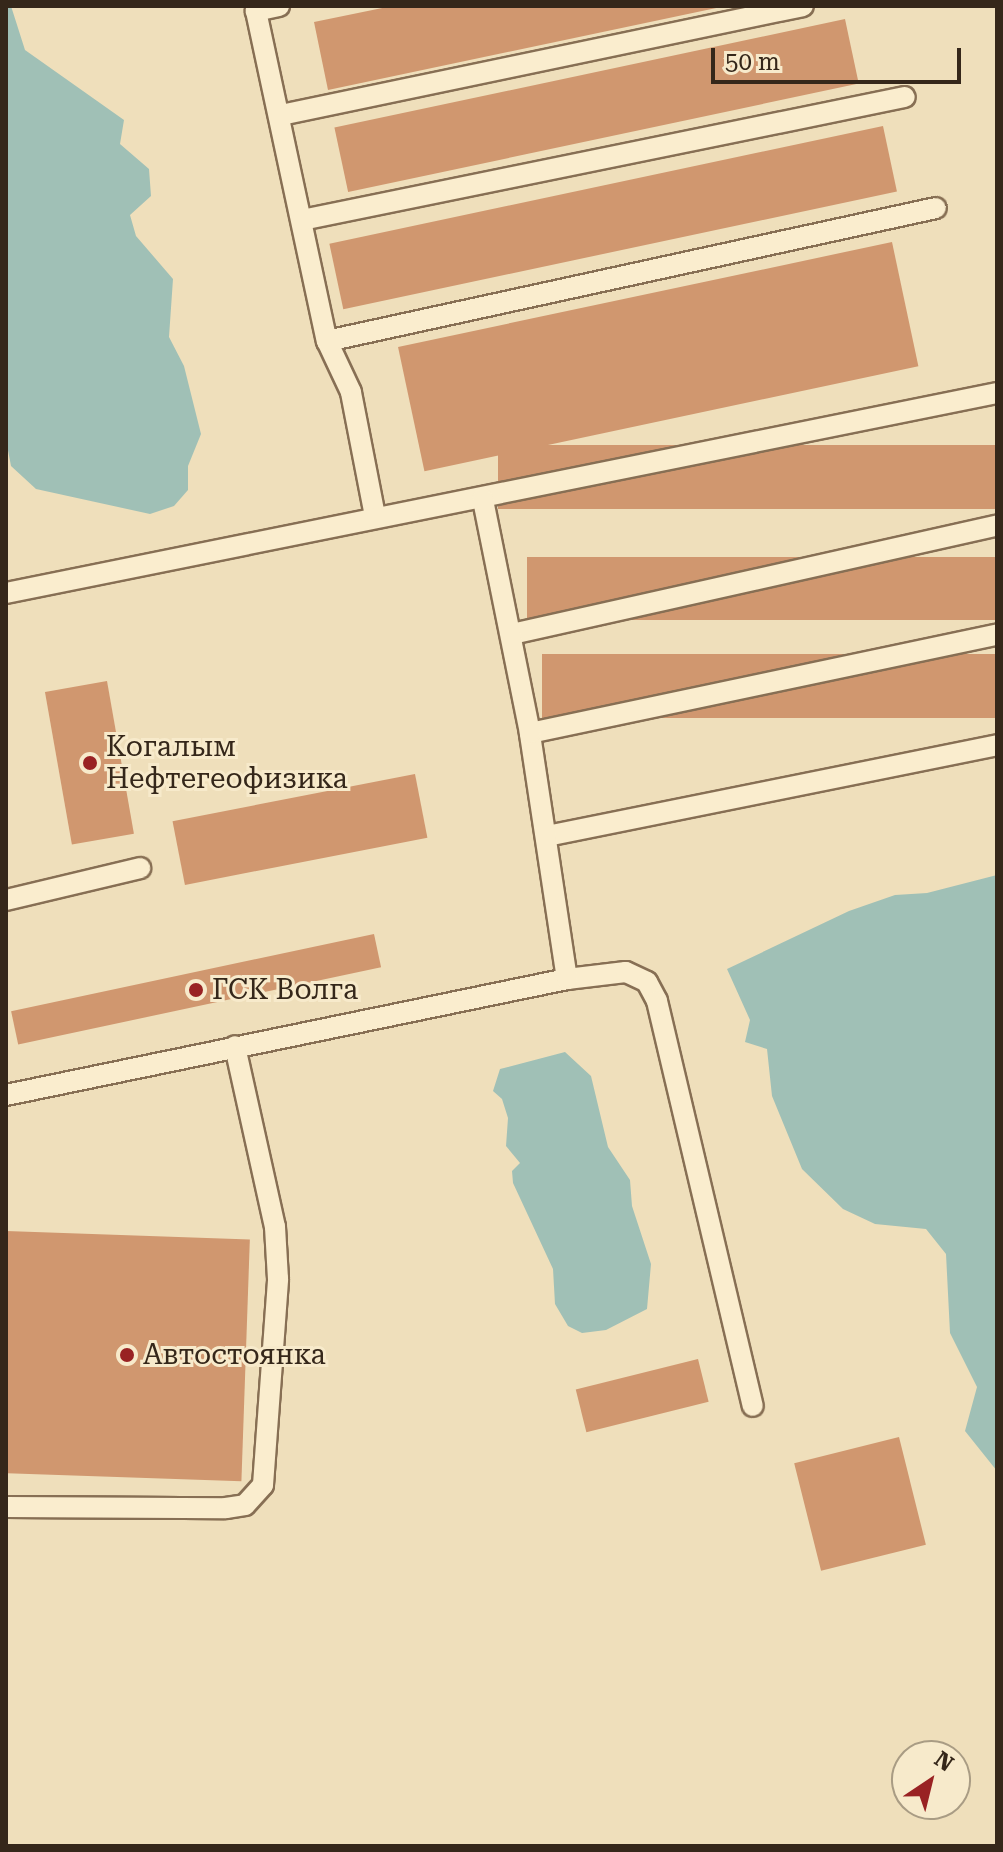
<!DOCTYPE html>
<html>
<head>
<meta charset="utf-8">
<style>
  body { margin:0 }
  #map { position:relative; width:1003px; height:1852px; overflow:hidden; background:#efdfbb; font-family:"Roboto Serif",serif }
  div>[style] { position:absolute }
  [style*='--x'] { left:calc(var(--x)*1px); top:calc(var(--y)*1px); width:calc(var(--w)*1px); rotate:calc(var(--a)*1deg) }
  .water>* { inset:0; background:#a0c0b6 }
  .building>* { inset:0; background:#d0976f; transform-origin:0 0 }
  .roads { filter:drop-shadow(2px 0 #876f54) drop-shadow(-2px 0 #876f54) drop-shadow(0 2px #876f54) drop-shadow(0 -2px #876f54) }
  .service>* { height:20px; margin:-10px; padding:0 10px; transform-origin:10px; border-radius:10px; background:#faedce }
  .dots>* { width:22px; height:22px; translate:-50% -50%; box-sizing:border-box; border:4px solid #f7eacb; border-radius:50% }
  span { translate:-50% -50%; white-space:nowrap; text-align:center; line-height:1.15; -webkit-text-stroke:6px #f7eacb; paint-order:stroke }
  .poi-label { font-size:28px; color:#35271a }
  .left { translate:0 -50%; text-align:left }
  .frame { position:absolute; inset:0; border:8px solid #35271a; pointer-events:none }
  .north { position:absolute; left:891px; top:1740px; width:80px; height:80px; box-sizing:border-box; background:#f7eacb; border:2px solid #a99c84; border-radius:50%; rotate:35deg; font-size:22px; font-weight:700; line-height:32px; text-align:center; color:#35271a }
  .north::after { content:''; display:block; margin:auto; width:28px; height:36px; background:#992223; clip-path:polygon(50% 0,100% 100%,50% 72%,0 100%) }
  .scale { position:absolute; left:711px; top:48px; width:250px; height:36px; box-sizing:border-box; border:4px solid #35271a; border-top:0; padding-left:10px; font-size:24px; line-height:28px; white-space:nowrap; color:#35271a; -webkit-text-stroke:6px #f7eacb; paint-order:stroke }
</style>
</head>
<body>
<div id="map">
  <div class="water">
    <i style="clip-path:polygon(6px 6px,11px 6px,25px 50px,124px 120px,120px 144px,149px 169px,151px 196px,130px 215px,136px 236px,173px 279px,169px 337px,184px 366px,201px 434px,188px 466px,188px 490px,174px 506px,150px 514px,36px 489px,11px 466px,6px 440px)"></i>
    <i style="clip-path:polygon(997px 875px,997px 1471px,965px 1431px,977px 1387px,950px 1333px,946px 1254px,926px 1229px,875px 1224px,843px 1209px,802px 1169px,772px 1096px,767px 1049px,745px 1042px,750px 1020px,727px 969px,849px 911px,895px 895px,927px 893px)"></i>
    <i style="clip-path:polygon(565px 1052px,591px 1076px,608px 1147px,630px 1180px,632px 1206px,651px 1264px,647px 1309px,606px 1330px,582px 1333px,568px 1326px,555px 1304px,553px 1269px,513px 1183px,512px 1171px,520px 1163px,506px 1146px,508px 1118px,502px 1099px,493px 1091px,500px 1069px)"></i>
  </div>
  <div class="building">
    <i style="clip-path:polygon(392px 6px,721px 6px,721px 7px,328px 90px,314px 22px)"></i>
    <i style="left:845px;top:19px;width:66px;height:522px;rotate:78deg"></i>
    <i style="left:883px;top:126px;width:67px;height:566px;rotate:78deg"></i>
    <i style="left:892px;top:242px;width:127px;height:505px;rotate:78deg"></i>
    <i style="left:997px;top:445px;width:64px;height:499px;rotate:90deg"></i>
    <i style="left:997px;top:557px;width:63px;height:470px;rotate:90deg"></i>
    <i style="left:997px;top:654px;width:64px;height:455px;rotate:90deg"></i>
    <i style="left:107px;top:681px;width:155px;height:63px;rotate:80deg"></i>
    <i style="left:415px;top:774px;width:65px;height:247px;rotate:79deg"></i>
    <i style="left:374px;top:934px;width:34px;height:371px;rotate:78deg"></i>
    <i style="left:6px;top:1231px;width:244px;height:242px;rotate:2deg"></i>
    <i style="left:698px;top:1359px;width:44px;height:126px;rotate:76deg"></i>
    <i style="left:899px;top:1437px;width:111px;height:108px;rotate:76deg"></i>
  </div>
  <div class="roads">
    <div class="service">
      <i style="--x:279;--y:6;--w:24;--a:168"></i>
      <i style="--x:256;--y:11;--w:338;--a:77.9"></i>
      <i style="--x:281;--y:115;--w:533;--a:-11.79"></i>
      <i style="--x:302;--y:220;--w:615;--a:-11.53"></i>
      <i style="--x:375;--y:516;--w:126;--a:-101"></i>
      <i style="--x:351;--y:392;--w:56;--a:-115.2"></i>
      <i style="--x:327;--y:341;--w:623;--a:-12.32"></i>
      <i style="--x:6;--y:593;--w:1011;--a:-11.41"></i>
      <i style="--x:512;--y:634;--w:497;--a:-12.6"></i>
      <i style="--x:530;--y:733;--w:477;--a:-11.9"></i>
      <i style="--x:547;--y:836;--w:459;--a:-11.4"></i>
      <i style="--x:6;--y:900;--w:138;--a:-13.4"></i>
      <i style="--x:567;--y:979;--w:59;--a:-6.8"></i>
      <i style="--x:626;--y:972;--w:23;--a:25"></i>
      <i style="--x:647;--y:982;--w:21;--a:62"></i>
      <i style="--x:657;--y:1001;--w:416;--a:76.7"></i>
      <i style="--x:6;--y:1095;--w:573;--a:-11.68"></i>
      <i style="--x:567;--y:979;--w:249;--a:-98.6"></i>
      <i style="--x:530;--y:733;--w:239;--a:-101.4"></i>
      <i style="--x:6;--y:1507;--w:220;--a:0.3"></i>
      <i style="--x:226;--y:1508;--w:19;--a:-9"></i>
      <i style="--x:245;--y:1505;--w:27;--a:-48"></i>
      <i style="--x:263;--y:1485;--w:207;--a:-85.8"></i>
      <i style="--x:278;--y:1279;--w:52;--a:-93.3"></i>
      <i style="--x:275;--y:1227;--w:185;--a:-102.5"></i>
    </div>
  </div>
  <div class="dots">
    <i style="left:90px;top:763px;background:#992223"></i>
    <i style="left:196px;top:990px;background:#992223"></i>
    <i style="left:127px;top:1355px;background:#992223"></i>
  </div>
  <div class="poi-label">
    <span class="left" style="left:106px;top:763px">Когалым<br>Нефтегеофизика</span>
    <span class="left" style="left:212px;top:990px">ГСК Волга</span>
    <span class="left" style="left:143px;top:1355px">Автостоянка</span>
  </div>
  <div class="frame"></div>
  <div class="north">N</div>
  <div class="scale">50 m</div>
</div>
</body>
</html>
